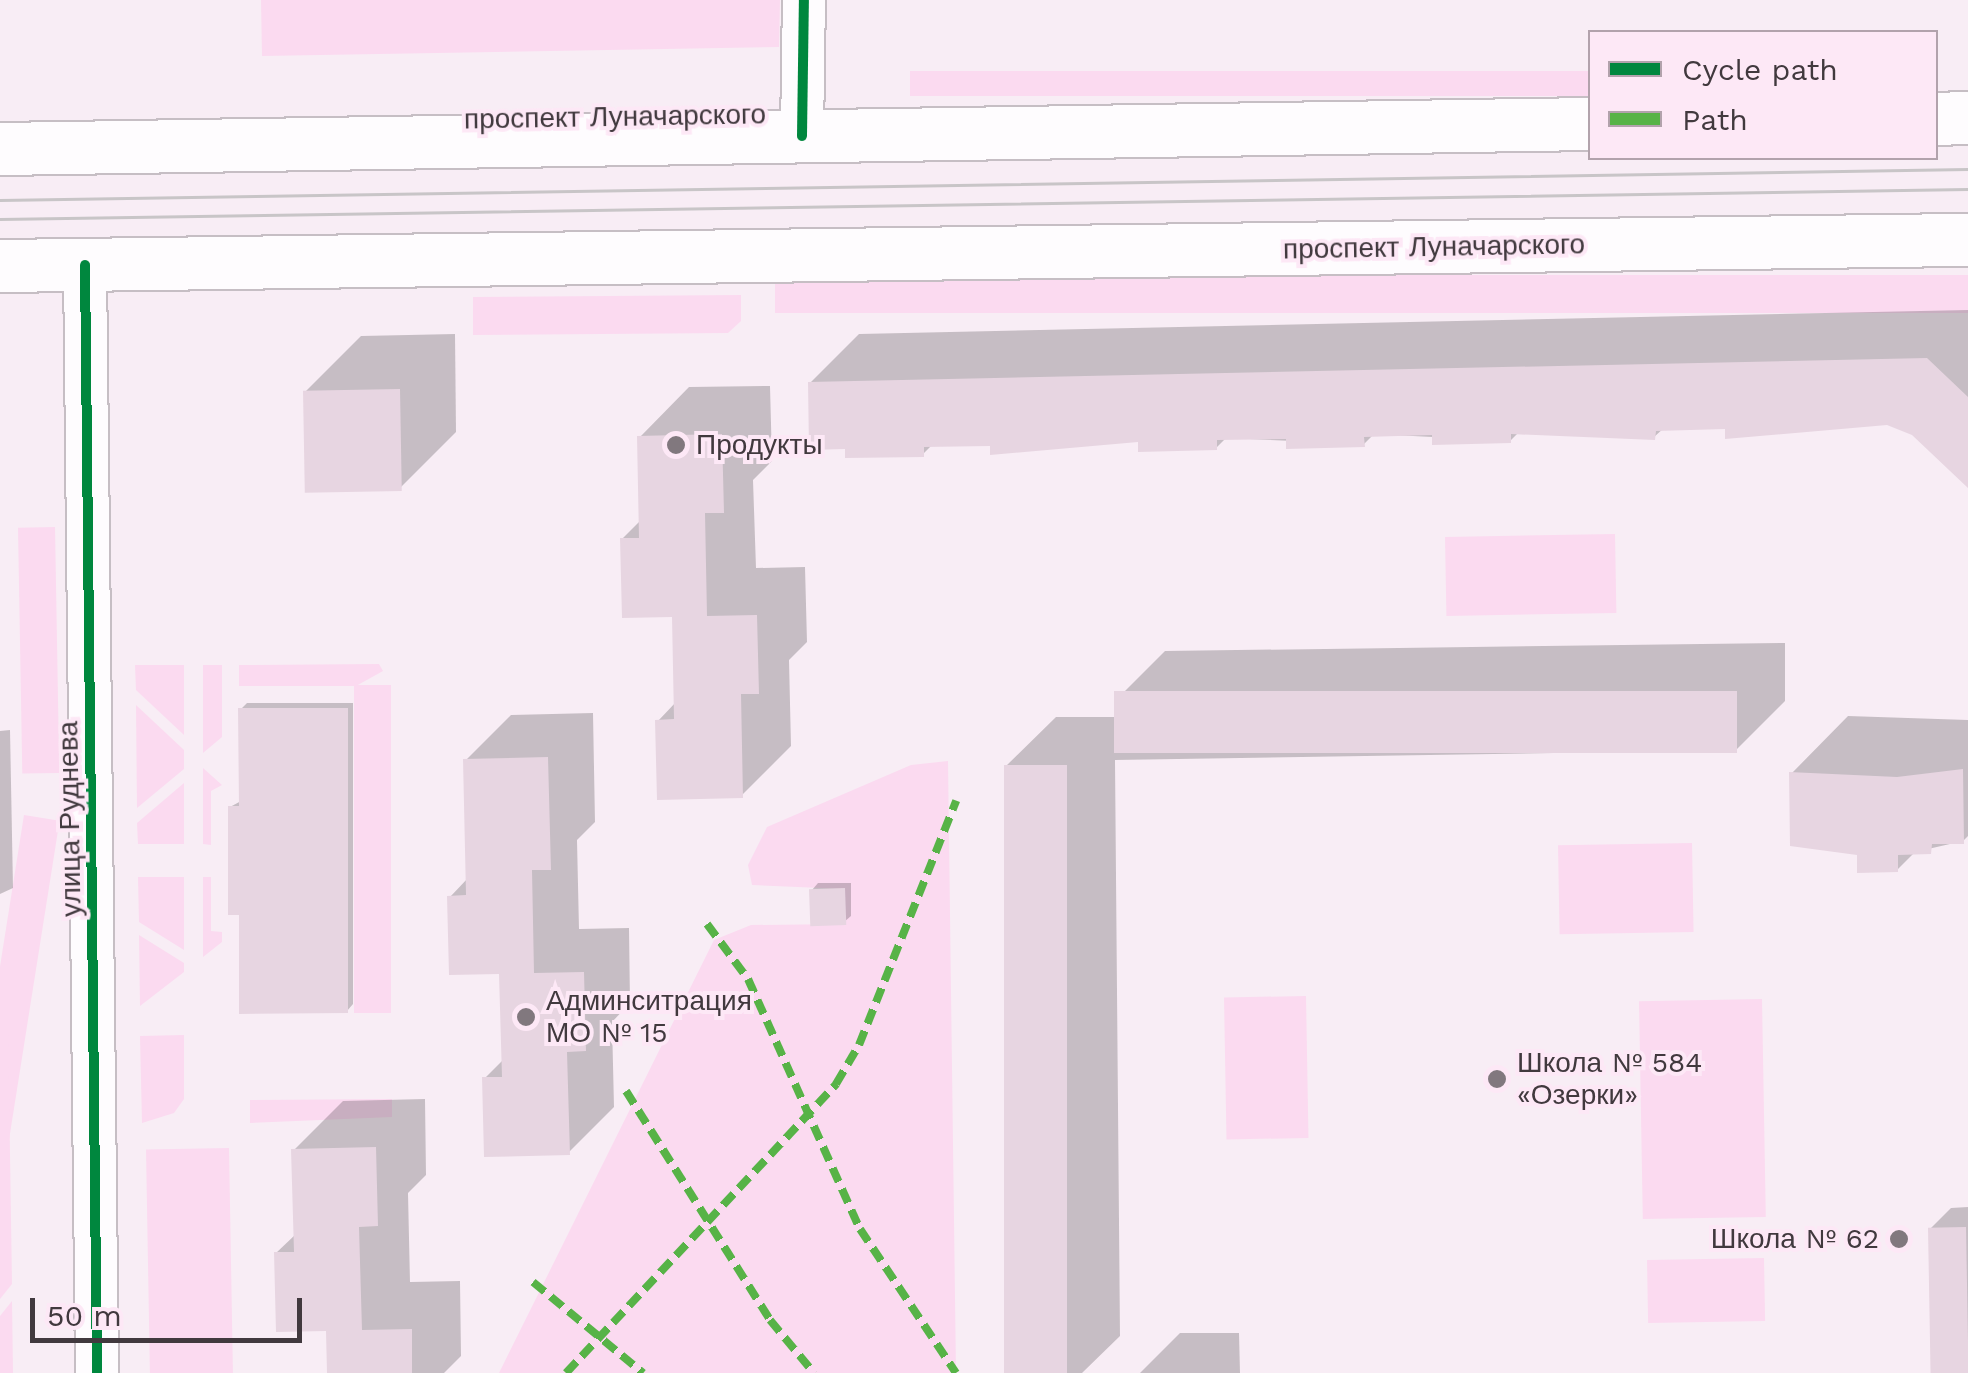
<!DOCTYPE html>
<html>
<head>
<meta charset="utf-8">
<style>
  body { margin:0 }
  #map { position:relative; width:1968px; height:1373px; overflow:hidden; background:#f8edf5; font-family:"Work Sans",sans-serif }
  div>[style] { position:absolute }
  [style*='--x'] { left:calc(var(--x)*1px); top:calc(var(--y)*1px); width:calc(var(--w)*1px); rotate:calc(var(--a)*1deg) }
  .green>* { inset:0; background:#fbdaf0; transform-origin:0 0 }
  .shadow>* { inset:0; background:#0003 }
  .building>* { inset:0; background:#e7d5e1; transform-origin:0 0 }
  .roads { filter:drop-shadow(2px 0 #c6bec4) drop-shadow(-2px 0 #c6bec4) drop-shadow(0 2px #c6bec4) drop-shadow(0 -2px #c6bec4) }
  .minor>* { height:42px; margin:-21px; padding:0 21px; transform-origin:21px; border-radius:21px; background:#fefcfe }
  .major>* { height:52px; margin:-26px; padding:0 26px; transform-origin:26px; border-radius:26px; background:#fefcfe }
  .tram>* { height:2.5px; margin:-1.25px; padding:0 1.25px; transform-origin:1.25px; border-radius:1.25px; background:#c8c5c7 }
  .quiet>* { height:8px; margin-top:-4px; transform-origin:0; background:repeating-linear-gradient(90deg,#57b347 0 15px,transparent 0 23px) }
  .cycleway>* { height:10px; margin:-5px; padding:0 5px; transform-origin:5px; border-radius:5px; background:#00873e }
  .dots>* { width:28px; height:28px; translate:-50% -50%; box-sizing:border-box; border:5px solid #fde8f6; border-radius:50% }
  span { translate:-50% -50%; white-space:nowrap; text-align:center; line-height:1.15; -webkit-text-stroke:8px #fde8f6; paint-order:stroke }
  .street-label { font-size:28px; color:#41393e }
  .poi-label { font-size:28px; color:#41393e }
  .left { translate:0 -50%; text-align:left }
  .right { translate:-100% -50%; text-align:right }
  .legend { position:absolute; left:1588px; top:30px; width:350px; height:130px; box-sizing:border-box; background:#fde8f6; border:2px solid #b2a2ac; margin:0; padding:12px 18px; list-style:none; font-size:30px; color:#41393e }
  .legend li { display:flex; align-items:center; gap:20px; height:50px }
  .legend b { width:50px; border:2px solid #b2a2ac }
  .scale { position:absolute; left:30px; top:1298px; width:272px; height:45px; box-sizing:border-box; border:5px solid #41393e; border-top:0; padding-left:12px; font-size:30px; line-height:35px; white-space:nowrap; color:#41393e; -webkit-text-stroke:8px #fde8f6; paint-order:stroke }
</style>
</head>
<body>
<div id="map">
  <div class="green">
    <i style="clip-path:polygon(261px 0,780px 0,779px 47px,262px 56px)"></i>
    <i style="left:1590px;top:71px;width:25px;height:680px;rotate:90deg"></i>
    <i style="left:1968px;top:275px;width:38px;height:1193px;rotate:90deg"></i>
    <i style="clip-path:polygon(741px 295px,741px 321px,728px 333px,473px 335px,473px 297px)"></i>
    <i style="left:55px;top:527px;width:246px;height:37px;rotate:89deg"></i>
    <i style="left:1615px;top:534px;width:79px;height:170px;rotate:89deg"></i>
    <i style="clip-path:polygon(379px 664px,383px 671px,356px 686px,239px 686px,239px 665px)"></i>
    <i style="clip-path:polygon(135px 665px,184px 665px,184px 735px,136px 690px)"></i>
    <i style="clip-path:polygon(203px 665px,222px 665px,222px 737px,203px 753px)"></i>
    <i style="left:391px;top:685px;width:328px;height:37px;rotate:90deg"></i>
    <i style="clip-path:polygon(136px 705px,184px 750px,184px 769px,137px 808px)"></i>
    <i style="clip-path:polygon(948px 761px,956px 1373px,499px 1373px,714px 940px,751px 925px,845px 924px,845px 889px,752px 885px,748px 865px,767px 827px,911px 765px)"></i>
    <i style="clip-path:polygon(203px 768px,222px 785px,211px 791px,211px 845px,203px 844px)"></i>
    <i style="clip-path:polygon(184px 783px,184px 844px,138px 844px,137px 823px)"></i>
    <i style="left:24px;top:815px;width:36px;height:558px;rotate:9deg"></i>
    <i style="left:1692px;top:843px;width:89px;height:134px;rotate:89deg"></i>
    <i style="clip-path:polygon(138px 877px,184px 877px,184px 950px,139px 922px)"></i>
    <i style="clip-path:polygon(203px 877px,211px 877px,211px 931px,222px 932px,222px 942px,203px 957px)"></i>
    <i style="clip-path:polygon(139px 935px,184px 963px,184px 972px,140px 1006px)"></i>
    <i style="left:1306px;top:996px;width:142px;height:82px;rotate:89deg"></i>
    <i style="left:1762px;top:999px;width:218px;height:123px;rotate:89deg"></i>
    <i style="clip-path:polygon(0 1025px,8px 1025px,12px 1284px,0 1299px)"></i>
    <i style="clip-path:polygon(184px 1035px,184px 1099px,174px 1113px,142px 1123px,140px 1036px)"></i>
    <i style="clip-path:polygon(392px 1099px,392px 1117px,250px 1123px,250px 1100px)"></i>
    <i style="left:229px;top:1148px;width:225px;height:83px;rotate:89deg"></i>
    <i style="left:1764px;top:1258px;width:63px;height:117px;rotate:89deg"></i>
    <i style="clip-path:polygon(12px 1301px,13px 1373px,0 1373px,0 1316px)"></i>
  </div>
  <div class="shadow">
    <i style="clip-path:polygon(1968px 310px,1968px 487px,1914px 433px,1888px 422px,1664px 428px,1654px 437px,1519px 432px,1510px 441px,1374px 434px,1364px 444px,1226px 438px,1216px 448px,1140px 440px,933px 444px,923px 454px,848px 446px,810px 383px,859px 334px)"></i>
    <i style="clip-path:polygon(455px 334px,456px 432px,400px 488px,305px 392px,361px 336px)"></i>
    <i style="clip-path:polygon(770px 386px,772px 461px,753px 480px,756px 568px,805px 567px,807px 642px,789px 660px,791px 746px,742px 795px,658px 721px,676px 702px,675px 614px,622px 539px,641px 520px,640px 437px,689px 387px)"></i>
    <i style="clip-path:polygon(1785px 643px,1785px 701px,1736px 750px,1115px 760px,1120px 1336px,1082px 1373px,1011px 1373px,1006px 766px,1056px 717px,1116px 717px,1116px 700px,1165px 651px)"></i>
    <i style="clip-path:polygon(247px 703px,353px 703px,353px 1004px,347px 1011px,241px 913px,230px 807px,241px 801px,241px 709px)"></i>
    <i style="clip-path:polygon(593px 713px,595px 822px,577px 840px,579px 929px,629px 928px,630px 1003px,612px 1022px,614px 1107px,569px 1152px,485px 1078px,504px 1059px,502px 972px,450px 897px,468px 878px,466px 760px,511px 715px)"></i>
    <i style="clip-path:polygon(1848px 716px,1968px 720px,1968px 836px,1963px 841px,1915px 852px,1897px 870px,1860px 853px,1792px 773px)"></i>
    <i style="clip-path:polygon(10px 730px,13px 888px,0 894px,0 731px)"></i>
    <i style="clip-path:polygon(818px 883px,851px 883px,851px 916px,844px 922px,812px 890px)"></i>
    <i style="clip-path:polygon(425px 1099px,426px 1175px,408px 1193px,410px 1282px,460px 1281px,461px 1356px,444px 1373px,330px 1373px,329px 1328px,276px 1253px,296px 1234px,294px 1150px,343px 1101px)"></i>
    <i style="clip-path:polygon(1968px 1207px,1968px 1373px,1932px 1373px,1930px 1229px,1951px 1208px)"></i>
    <i style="clip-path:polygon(1180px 1333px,1239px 1333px,1240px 1373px,1140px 1373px)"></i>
  </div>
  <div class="building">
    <i style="clip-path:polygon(1927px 358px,1968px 397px,1968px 488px,1912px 435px,1887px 425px,1725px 439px,1725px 429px,1656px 431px,1655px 440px,1511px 434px,1511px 443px,1432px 445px,1432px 435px,1364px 437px,1365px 447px,1325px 448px,1286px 449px,1286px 439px,1217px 440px,1217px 450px,1138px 452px,1138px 442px,990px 455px,990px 446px,924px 447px,924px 457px,845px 458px,845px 449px,809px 450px,808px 382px)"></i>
    <i style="left:400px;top:389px;width:102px;height:97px;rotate:89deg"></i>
    <i style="clip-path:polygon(722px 434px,724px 513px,705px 513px,707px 616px,757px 615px,759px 694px,741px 694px,743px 798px,657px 800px,655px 720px,674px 719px,672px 617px,622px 618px,620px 538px,639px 538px,637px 436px)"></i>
    <i style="left:1737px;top:691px;width:62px;height:623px;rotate:90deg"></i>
    <i style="clip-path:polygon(238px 708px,348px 708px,348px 1013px,239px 1014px,239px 915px,228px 915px,228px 806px,239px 806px)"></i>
    <i style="clip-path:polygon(548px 757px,551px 870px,532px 870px,534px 973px,584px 972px,586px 1051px,567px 1052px,570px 1155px,484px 1157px,482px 1077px,502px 1077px,499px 974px,449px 975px,447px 896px,466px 895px,463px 759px)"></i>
    <i style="left:1004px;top:765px;width:63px;height:608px"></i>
    <i style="clip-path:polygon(1963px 769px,1964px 844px,1932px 844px,1931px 854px,1898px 855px,1898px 872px,1857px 873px,1857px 855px,1790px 846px,1789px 772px,1897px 777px)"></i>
    <i style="left:845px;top:888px;width:37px;height:36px;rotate:88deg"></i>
    <i style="clip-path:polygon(376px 1147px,378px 1226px,359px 1227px,362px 1330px,412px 1329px,412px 1373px,327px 1373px,326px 1331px,276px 1332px,274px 1252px,294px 1252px,291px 1149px)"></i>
    <i style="left:1966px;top:1227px;width:146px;height:38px;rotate:89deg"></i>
  </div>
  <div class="roads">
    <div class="minor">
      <i style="--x:802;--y:136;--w:136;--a:-89.2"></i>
      <i style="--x:85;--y:265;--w:1108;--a:89.38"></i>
    </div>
    <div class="major">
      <i style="--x:1936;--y:119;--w:32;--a:-2"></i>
      <i style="--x:0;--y:149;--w:1590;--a:-0.9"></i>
      <i style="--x:0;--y:266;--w:1968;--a:-0.76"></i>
    </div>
  </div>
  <div class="tram">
    <i style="--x:0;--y:200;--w:1968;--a:-0.9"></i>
    <i style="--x:0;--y:219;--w:1968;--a:-0.87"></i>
  </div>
  <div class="quiet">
    <i style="--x:707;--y:924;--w:69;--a:53.3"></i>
    <i style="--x:748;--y:979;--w:274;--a:65.9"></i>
    <i style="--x:860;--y:1229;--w:173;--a:56.3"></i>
    <i style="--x:626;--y:1091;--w:271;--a:57.8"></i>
    <i style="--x:770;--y:1320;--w:69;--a:50.3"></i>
    <i style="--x:533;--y:1282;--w:143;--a:39.6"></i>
    <i style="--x:566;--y:1373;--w:396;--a:-46.9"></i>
    <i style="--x:836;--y:1084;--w:45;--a:-59.5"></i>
    <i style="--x:859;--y:1045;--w:263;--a:-68.3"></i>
  </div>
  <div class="cycleway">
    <i style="--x:802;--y:136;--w:136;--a:-89.2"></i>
    <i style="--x:85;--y:265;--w:1108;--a:89.38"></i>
  </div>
  <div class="dots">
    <i style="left:676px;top:445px;background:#81787e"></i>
    <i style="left:526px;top:1017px;background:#81787e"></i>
    <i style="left:1497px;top:1079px;background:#81787e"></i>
    <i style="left:1899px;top:1239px;background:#81787e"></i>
  </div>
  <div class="street-label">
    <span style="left:615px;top:117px;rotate:-1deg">проспект Луначарского</span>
    <span style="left:1434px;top:247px;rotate:-1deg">проспект Луначарского</span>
    <span style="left:70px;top:819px;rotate:-91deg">улица Руднева</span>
  </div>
  <div class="poi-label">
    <span class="left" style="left:696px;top:445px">Продукты</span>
    <span class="left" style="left:546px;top:1017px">Админситрация<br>МО № 15</span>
    <span class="left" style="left:1517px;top:1079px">Школа № 584<br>«Озерки»</span>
    <span class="right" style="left:1879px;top:1239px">Школа № 62</span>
  </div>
  <ul class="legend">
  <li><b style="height:12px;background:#00873e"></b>Cycle path</li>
  <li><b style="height:12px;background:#57b347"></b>Path</li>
  </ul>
  <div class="scale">50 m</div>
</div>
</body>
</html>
